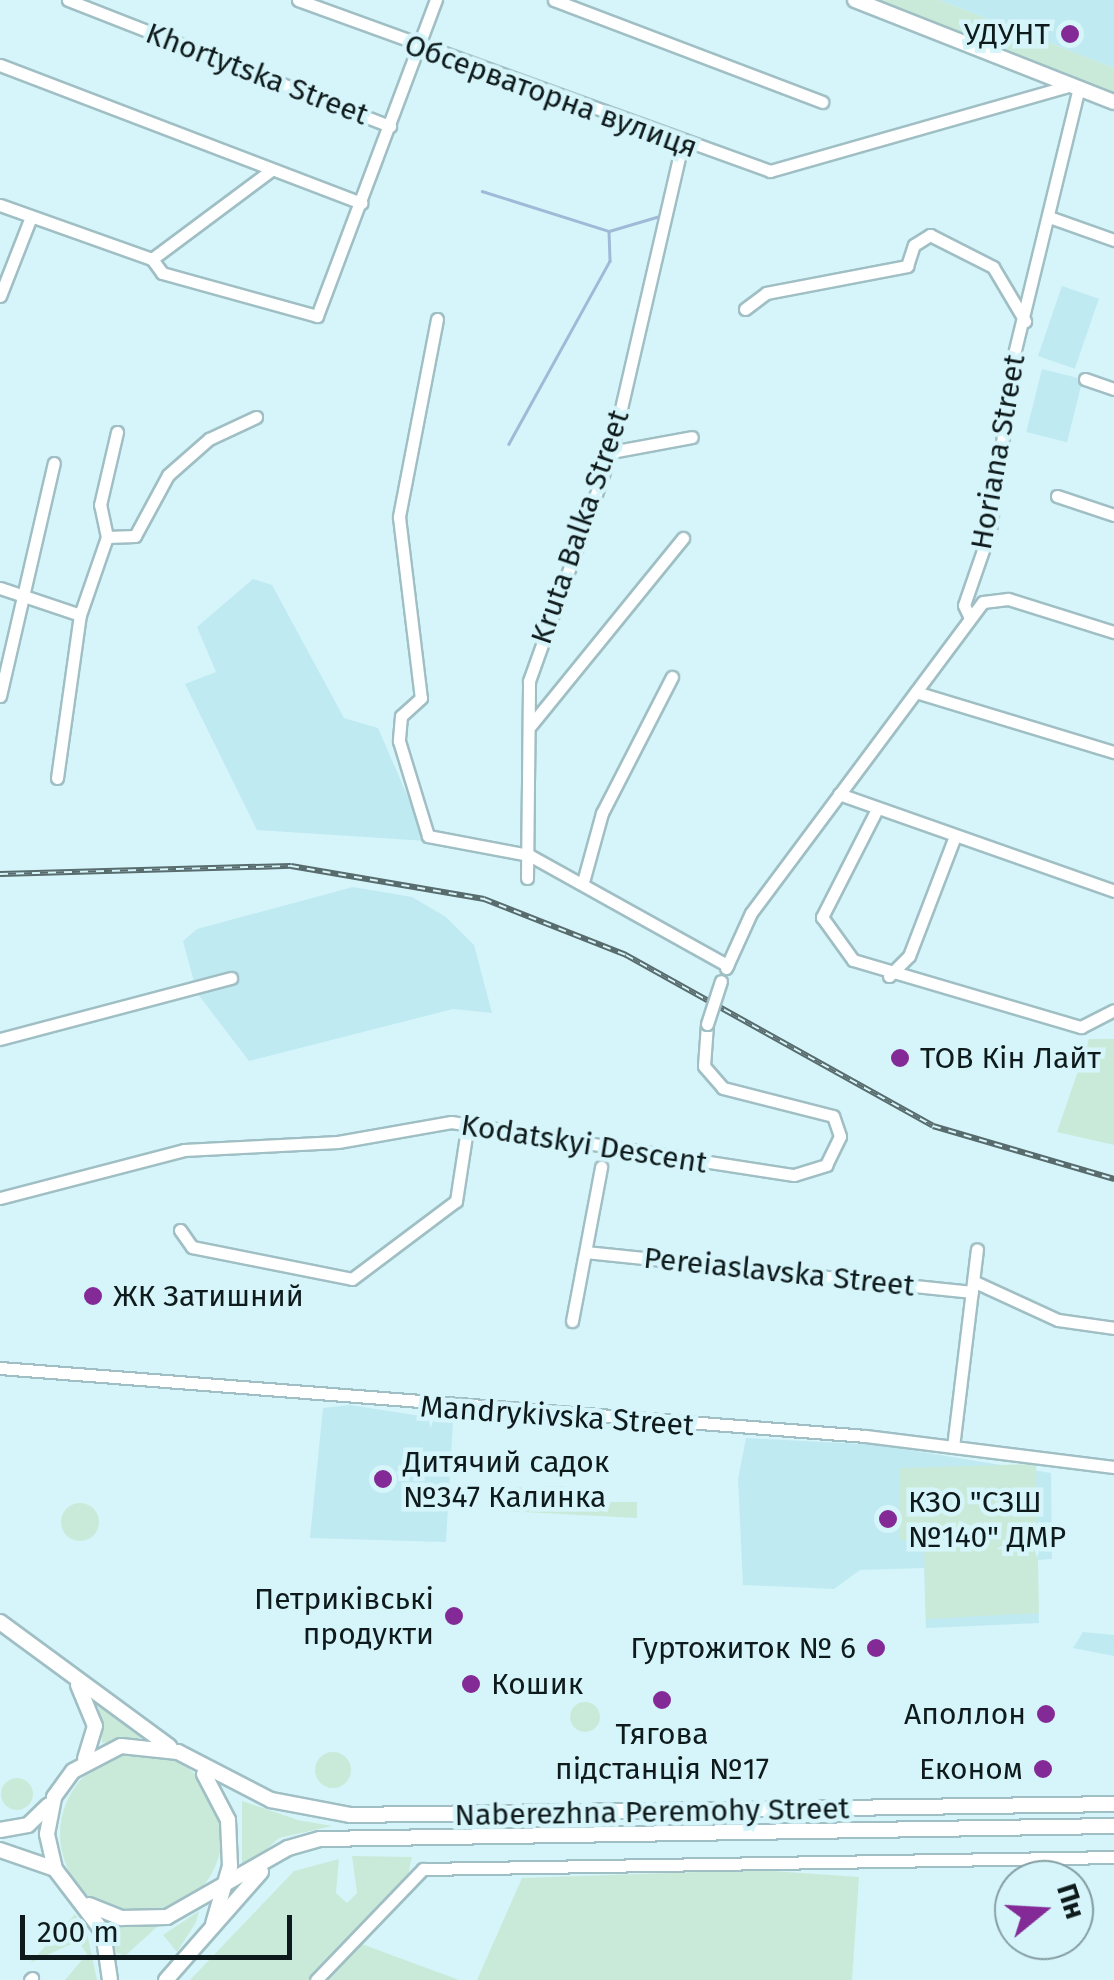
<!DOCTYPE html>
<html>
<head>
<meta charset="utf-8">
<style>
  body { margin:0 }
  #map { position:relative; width:1114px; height:1980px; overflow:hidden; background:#d5f5fa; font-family:"Fira Sans",sans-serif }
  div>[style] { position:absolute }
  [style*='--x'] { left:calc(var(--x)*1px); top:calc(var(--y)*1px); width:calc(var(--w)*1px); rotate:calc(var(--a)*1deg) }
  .built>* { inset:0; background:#c0eaf1; transform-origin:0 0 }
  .green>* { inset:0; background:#caead9 }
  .round { border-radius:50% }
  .stream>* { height:2.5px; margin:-1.25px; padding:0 1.25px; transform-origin:1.25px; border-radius:1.25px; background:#a0b9d7 }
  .roads { filter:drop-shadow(2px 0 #a0bfc4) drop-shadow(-2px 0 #a0bfc4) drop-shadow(0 2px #a0bfc4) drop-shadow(0 -2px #a0bfc4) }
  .minor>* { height:11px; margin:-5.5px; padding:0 5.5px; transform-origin:5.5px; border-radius:5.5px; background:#fff }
  .major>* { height:14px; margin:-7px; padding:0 7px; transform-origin:7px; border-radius:7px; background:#fff }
  .rail>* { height:6px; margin-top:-3px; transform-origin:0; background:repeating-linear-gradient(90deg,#d5f5fa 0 8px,#586b6d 0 16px); box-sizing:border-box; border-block:2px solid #586b6d }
  .bridges { filter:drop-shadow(2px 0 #a0bfc4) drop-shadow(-2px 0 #a0bfc4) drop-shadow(0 2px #a0bfc4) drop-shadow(0 -2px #a0bfc4) }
  .minor-bridge>* { height:11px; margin:-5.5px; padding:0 5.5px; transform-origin:5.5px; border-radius:5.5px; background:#fff }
  .dots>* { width:28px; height:28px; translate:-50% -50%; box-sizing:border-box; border:5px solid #d5f5fa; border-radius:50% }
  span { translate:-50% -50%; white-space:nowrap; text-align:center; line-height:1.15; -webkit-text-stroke:9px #d5f5fa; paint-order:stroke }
  .poi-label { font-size:30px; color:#0e1a1b }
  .right { translate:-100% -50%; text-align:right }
  .left { translate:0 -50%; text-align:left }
  .street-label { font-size:30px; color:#0e1a1b }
  .north { position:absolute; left:994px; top:1860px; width:100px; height:100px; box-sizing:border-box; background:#d5f5fa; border:2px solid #859da1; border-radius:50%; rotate:72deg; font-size:28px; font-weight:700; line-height:40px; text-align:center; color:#0e1a1b }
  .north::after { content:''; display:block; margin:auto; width:35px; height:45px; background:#832a97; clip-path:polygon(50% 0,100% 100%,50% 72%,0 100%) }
  .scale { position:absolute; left:20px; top:1915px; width:272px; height:45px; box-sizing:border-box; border:5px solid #0e1a1b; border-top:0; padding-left:12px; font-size:30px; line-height:35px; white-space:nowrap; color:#0e1a1b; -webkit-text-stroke:8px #d5f5fa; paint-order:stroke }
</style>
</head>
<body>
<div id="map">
  <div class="built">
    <i style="clip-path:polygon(939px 0,1114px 0,1114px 68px)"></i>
    <i style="left:1062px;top:286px;width:39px;height:74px;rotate:19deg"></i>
    <i style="left:1042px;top:369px;width:42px;height:65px;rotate:14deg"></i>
    <i style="clip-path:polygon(253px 579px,272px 585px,344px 718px,378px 728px,427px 841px,257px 830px,185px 684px,216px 672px,197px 627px)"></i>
    <i style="clip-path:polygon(353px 887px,412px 897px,446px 917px,474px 945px,492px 1013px,453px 1009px,249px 1061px,197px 993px,183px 941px,197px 929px)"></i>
    <i style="clip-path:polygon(350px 1405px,453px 1421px,446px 1542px,310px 1538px,323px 1408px)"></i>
    <i style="clip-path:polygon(746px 1438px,879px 1445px,1051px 1473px,1052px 1559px,1037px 1560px,1039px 1623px,926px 1628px,924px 1568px,860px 1570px,834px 1589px,743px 1585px,738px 1479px)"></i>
    <i style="clip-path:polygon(1083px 1632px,1114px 1635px,1114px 1656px,1073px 1648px)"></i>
  </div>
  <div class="green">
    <i style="clip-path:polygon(871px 0,939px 0,1114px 68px,1114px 95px)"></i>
    <i style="clip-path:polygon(1089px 1039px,1114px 1039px,1114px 1145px,1057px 1132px)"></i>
    <i style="clip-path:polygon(1036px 1464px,1039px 1613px,926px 1619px,924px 1541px,900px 1540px,899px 1468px)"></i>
    <i style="clip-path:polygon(565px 1486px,571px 1502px,637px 1502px,637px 1518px,502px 1511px,502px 1488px)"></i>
    <i class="round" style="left:61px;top:1503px;width:38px;height:38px"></i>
    <i style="clip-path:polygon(98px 1699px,145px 1737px,102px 1743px)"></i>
    <i class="round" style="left:570px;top:1702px;width:30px;height:30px"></i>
    <i class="round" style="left:315px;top:1752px;width:36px;height:36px"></i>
    <i class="round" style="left:60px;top:1753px;width:162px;height:162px"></i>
    <i class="round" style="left:1px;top:1778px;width:32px;height:32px"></i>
    <i style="clip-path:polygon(242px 1801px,298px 1820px,332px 1826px,279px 1838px,242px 1871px)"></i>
    <i style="clip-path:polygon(352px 1856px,412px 1857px,408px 1875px,308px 1980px,190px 1980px,294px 1871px,339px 1859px,336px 1893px,347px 1903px,357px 1893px)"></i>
    <i style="clip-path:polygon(757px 1870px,859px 1877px,852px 1980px,477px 1980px,522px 1878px)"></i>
    <i style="clip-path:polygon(199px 1911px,196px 1922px,177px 1952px,163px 1935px)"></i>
    <i style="clip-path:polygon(75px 1914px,87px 1933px,97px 1980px,65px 1980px,87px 1954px,78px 1941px,30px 1963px)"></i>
    <i style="clip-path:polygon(110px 1926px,115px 1925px,158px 1926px,125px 1956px,115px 1952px)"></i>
    <i style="clip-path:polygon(359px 1943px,459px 1980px,323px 1980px)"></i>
  </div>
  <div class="stream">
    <i style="--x:482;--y:191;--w:133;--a:17.5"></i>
    <i style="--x:609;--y:231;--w:30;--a:88"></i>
    <i style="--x:610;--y:261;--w:209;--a:118.9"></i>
    <i style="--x:609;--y:231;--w:56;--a:-16.5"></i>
  </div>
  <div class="roads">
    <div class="minor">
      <i style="--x:68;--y:0;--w:346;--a:21.4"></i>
      <i style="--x:298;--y:0;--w:502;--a:19.91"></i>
      <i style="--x:770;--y:171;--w:313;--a:-15.9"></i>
      <i style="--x:554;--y:0;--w:287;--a:20.8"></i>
      <i style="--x:0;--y:65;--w:387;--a:20.9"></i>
      <i style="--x:0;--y:205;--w:161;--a:19.6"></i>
      <i style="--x:152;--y:259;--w:147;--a:-36.7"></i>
      <i style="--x:1049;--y:217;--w:69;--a:19.5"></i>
      <i style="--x:152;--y:259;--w:17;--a:54"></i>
      <i style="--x:162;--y:273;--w:161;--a:15.5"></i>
      <i style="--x:317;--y:316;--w:338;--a:-69.4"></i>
      <i style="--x:0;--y:296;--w:85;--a:-68.6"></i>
      <i style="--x:745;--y:309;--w:26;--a:-37"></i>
      <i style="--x:766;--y:293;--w:144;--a:-10.8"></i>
      <i style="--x:907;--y:266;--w:22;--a:-72"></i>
      <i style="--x:914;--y:245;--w:19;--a:-32"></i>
      <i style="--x:930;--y:235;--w:71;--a:26.9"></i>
      <i style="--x:993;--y:267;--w:63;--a:59.3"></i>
      <i style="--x:437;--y:319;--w:202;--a:100.9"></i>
      <i style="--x:399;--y:517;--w:182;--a:83.1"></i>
      <i style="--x:421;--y:698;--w:27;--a:138"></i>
      <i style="--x:401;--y:716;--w:25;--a:95"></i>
      <i style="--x:399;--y:741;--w:99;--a:73"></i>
      <i style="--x:428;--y:836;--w:103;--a:10.7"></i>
      <i style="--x:529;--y:855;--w:227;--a:29.1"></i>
      <i style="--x:1085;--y:379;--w:31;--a:19"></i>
      <i style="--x:611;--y:452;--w:82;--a:-10.5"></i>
      <i style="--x:1057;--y:496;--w:60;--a:18.4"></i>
      <i style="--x:107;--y:537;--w:28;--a:-2"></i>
      <i style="--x:135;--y:536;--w:69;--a:-61.6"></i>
      <i style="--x:168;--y:475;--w:55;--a:-41.3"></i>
      <i style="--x:209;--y:439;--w:52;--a:-25.1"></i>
      <i style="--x:0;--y:588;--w:84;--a:18.6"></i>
      <i style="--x:970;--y:618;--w:14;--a:-115"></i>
      <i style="--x:964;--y:605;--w:79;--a:-70.9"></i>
      <i style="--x:990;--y:530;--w:178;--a:-82.2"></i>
      <i style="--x:1014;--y:354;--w:275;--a:-76.3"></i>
      <i style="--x:916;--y:692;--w:207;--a:16.9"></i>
      <i style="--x:0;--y:696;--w:239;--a:-77"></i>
      <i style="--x:531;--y:725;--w:241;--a:-50.9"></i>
      <i style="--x:57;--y:778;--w:165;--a:-82"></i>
      <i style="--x:80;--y:615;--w:83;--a:-70.9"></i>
      <i style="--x:107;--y:537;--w:33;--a:-102"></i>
      <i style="--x:100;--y:505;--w:75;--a:-76.9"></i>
      <i style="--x:839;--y:794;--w:292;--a:19.4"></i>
      <i style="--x:875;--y:813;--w:117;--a:117"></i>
      <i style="--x:822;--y:917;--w:53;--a:54.2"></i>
      <i style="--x:853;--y:960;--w:238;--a:16.4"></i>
      <i style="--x:1081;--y:1027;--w:37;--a:-27"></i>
      <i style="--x:527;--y:878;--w:197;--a:-89.4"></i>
      <i style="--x:529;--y:681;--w:243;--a:-70.3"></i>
      <i style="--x:611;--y:452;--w:315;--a:-77"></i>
      <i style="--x:583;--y:882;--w:72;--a:-74.6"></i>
      <i style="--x:602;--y:813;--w:153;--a:-62.8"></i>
      <i style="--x:726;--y:968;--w:60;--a:-65.6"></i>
      <i style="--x:751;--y:913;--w:388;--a:-53.3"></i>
      <i style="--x:983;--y:602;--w:25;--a:-7"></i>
      <i style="--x:1008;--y:599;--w:111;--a:17.3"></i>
      <i style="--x:889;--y:976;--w:28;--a:-45"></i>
      <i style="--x:909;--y:956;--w:125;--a:-69"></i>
      <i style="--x:0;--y:1039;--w:239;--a:-14.8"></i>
      <i style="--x:0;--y:1198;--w:190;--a:-14.6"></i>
      <i style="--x:184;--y:1150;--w:154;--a:-3"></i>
      <i style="--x:338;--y:1142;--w:115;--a:-10"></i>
      <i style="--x:451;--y:1122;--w:347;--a:8.8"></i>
      <i style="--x:794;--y:1175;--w:34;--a:-17"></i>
      <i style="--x:826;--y:1165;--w:32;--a:-64"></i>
      <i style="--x:840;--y:1136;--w:21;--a:-109"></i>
      <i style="--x:833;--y:1116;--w:114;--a:-165.7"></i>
      <i style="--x:723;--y:1088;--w:29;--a:-131"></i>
      <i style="--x:704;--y:1066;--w:42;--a:-85.9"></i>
      <i style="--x:180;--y:1230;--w:21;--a:55"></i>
      <i style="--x:192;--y:1247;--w:163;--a:11.3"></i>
      <i style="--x:352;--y:1279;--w:130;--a:-36.9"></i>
      <i style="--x:456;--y:1201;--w:79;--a:-81.3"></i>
      <i style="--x:586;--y:1252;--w:388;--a:5.9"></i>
      <i style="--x:975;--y:1282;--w:91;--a:24.6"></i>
      <i style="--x:1058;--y:1320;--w:57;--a:8.1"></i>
      <i style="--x:572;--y:1321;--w:157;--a:-79.3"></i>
      <i style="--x:0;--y:1368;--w:868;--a:4.49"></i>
      <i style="--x:865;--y:1436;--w:251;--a:7.1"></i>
      <i style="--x:953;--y:1447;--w:199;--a:-83.1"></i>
      <i style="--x:30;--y:1980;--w:3;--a:-45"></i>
      <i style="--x:316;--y:1980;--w:154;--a:-46.1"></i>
      <i style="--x:423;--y:1869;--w:691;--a:-0.99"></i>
    </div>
    <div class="major">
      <i style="--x:855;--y:0;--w:278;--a:21.5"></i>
      <i style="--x:0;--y:1622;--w:210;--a:36.3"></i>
      <i style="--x:78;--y:1685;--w:44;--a:67.5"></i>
      <i style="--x:95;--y:1726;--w:34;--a:107"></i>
      <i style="--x:204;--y:1774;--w:52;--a:62.4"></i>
      <i style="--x:228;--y:1820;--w:46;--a:87.5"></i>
      <i style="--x:230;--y:1866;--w:60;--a:106.3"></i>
      <i style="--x:0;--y:1830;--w:28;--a:-10"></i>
      <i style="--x:28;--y:1825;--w:28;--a:-44"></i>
      <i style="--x:0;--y:1850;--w:58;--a:19.1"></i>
      <i style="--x:89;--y:1905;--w:35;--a:22"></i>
      <i style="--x:121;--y:1918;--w:46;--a:-1.2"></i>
      <i style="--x:167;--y:1917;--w:139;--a:-29.7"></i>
      <i style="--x:288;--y:1848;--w:33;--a:-16"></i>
      <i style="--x:320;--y:1839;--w:794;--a:-0.94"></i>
      <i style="--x:110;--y:1980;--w:49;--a:-98.3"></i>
      <i style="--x:103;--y:1932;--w:79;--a:-127.3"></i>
      <i style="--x:55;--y:1869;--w:36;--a:-103"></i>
      <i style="--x:47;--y:1834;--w:38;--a:-79"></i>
      <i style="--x:54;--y:1797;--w:32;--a:-54"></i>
      <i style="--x:73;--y:1771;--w:54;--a:-27.5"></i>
      <i style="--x:121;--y:1746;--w:57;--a:6"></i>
      <i style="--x:178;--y:1752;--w:105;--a:27.3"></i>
      <i style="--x:271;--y:1800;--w:80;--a:10.8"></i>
      <i style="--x:350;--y:1815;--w:764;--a:-0.82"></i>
      <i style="--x:166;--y:1980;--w:144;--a:-48.7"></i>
    </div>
  </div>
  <div class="rail">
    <i style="--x:0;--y:874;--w:291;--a:-1.6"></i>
    <i style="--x:291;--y:866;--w:196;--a:9.7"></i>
    <i style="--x:484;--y:899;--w:153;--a:21.5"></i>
    <i style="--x:626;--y:955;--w:351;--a:29.1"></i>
    <i style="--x:933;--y:1126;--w:189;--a:16.3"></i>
  </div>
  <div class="bridges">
    <div class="minor-bridge">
      <i style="--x:707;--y:1024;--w:45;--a:-72"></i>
    </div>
  </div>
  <div class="dots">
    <i style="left:1070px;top:34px;background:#832a97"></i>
    <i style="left:900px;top:1058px;background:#832a97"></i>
    <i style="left:93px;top:1296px;background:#832a97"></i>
    <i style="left:383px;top:1479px;background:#832a97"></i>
    <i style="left:888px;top:1519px;background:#832a97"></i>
    <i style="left:454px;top:1616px;background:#832a97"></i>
    <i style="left:876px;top:1648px;background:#832a97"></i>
    <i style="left:471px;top:1684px;background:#832a97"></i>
    <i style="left:662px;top:1700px;background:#832a97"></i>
    <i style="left:1046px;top:1714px;background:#832a97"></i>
    <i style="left:1043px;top:1769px;background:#832a97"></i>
  </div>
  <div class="poi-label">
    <span class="right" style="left:1050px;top:34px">УДУНТ</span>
    <span class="left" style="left:920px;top:1058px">ТОВ Кін Лайт</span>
    <span class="left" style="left:113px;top:1296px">ЖК Затишний</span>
    <span class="left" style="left:403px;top:1479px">Дитячий садок<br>№347 Калинка</span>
    <span class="left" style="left:908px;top:1519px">КЗО "СЗШ<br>№140" ДМР</span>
    <span class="right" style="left:434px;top:1616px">Петриківські<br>продукти</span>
    <span class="right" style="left:856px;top:1648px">Гуртожиток № 6</span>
    <span class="left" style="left:491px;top:1684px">Кошик</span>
    <span class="right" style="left:1026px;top:1714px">Аполлон</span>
    <span style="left:662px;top:1751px">Тягова<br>пiдстанцiя №17</span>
    <span class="right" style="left:1023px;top:1769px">Економ</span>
  </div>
  <div class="street-label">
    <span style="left:257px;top:74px;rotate:21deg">Khortytska Street</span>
    <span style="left:551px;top:96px;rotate:20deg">Обсерваторна вулиця</span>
    <span style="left:998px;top:452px;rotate:-80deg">Horiana Street</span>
    <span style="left:580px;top:527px;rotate:-71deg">Kruta Balka Street</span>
    <span style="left:584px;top:1144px;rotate:9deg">Kodatskyi Descent</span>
    <span style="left:779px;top:1272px;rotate:6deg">Pereiaslavska Street</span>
    <span style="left:557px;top:1416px;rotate:4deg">Mandrykivska Street</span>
    <span style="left:652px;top:1812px;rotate:-1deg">Naberezhna Peremohy Street</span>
  </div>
  <div class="north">Пн</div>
  <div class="scale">200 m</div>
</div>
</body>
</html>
